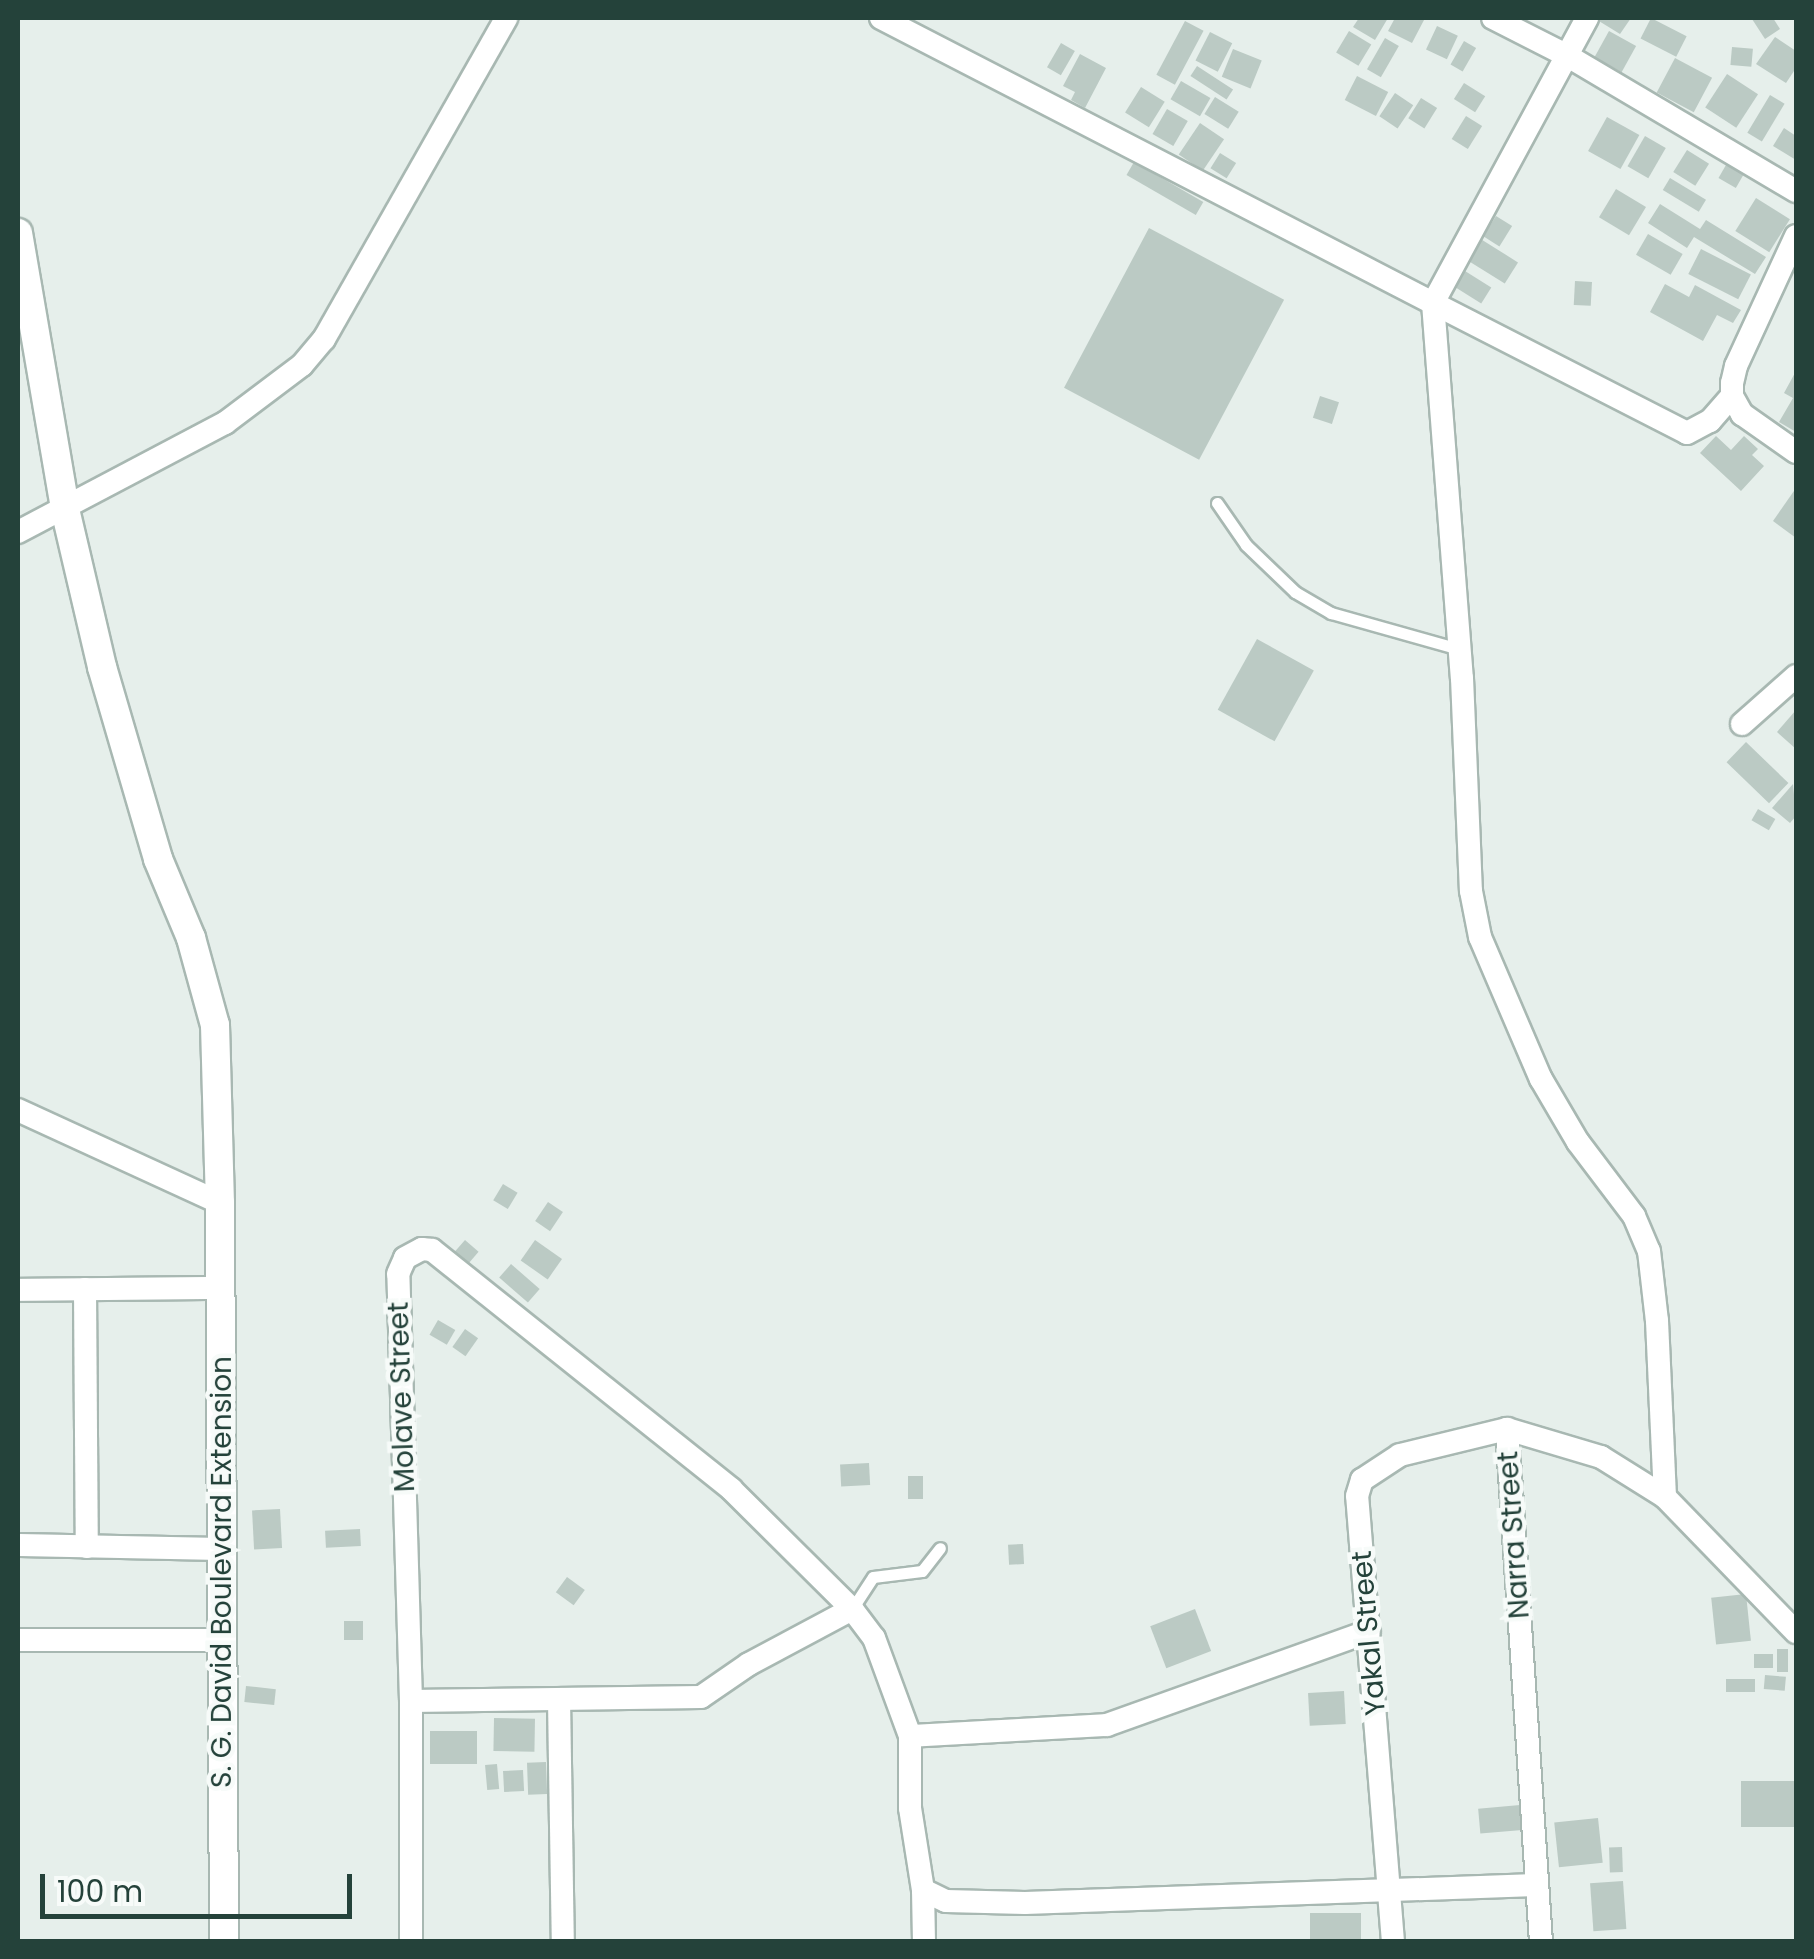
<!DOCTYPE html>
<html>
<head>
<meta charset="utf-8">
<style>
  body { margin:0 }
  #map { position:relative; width:1814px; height:1959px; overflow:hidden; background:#e6efeb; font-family:Poppins,sans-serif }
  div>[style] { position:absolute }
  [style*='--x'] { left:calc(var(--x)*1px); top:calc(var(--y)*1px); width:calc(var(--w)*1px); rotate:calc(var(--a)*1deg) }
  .building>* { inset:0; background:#bbcac4; transform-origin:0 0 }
  .roads { filter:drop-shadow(2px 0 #a8b8b2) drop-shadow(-2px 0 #a8b8b2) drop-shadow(0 2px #a8b8b2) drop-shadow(0 -2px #a8b8b2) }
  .service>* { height:11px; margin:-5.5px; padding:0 5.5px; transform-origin:5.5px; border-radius:5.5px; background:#fff }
  .minor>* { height:22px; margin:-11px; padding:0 11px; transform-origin:11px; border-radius:11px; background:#fff }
  .tertiary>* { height:28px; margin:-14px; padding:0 14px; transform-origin:14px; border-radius:14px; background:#fff }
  span { translate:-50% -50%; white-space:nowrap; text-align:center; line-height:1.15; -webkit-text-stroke:9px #f7fbf9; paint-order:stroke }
  .street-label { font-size:28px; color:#24423a }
  .frame { position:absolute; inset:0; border:20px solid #24423a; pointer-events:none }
  .scale { position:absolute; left:40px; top:1874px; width:312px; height:45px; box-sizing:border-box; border:5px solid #24423a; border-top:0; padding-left:12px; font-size:30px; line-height:35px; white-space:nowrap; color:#24423a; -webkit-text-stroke:8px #f7fbf9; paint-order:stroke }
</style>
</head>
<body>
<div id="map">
  <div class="building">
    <i style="clip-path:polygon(1359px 18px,1388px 18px,1375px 40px,1353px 27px)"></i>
    <i style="clip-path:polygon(1395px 18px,1424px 20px,1412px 43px,1388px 31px)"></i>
    <i style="clip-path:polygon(1594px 18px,1631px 18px,1620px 34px)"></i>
    <i style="left:1651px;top:18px;width:40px;height:23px;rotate:27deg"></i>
    <i style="clip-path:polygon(1773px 18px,1780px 29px,1765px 39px,1752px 19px)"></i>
    <i style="left:1185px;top:21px;width:21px;height:61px;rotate:28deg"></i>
    <i style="left:1437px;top:26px;width:23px;height:26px;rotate:25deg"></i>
    <i style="left:1349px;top:31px;width:26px;height:25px;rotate:31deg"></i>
    <i style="left:1609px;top:31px;width:31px;height:30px;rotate:29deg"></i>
    <i style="left:1210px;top:32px;width:25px;height:32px;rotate:27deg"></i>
    <i style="clip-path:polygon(1775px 37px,1796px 51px,1796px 68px,1786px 83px,1756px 64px)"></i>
    <i style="left:1385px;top:38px;width:16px;height:36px;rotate:30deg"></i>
    <i style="left:1464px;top:41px;width:14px;height:27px;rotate:30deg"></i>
    <i style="left:1061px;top:43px;width:16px;height:28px;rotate:30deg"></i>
    <i style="left:1732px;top:47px;width:21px;height:18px;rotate:5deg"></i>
    <i style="left:1233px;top:49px;width:31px;height:30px;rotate:22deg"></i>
    <i style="clip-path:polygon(1080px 54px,1106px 68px,1085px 108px,1071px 100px,1075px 92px,1063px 86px)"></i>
    <i style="left:1675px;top:58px;width:42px;height:39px;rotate:28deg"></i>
    <i style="left:1197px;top:66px;width:43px;height:12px;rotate:33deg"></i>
    <i style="left:1727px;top:74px;width:37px;height:40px;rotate:33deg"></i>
    <i style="left:1357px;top:76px;width:35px;height:27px;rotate:27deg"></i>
    <i style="left:1181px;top:81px;width:34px;height:21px;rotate:30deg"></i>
    <i style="left:1464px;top:83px;width:25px;height:19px;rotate:32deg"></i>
    <i style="left:1141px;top:87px;width:28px;height:30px;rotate:32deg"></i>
    <i style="left:1395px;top:93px;width:22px;height:28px;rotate:34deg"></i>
    <i style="left:1770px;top:95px;width:17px;height:44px;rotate:31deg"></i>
    <i style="left:1215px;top:97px;width:28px;height:20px;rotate:32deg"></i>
    <i style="left:1421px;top:98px;width:19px;height:24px;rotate:32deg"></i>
    <i style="left:1167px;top:109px;width:24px;height:29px;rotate:30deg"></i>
    <i style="left:1466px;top:116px;width:19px;height:27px;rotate:32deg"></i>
    <i style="left:1607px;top:117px;width:37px;height:39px;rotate:29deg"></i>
    <i style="left:1200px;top:123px;width:29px;height:38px;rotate:34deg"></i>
    <i style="clip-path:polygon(1784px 128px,1796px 136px,1796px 160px,1773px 146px)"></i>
    <i style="left:1645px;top:136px;width:24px;height:35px;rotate:30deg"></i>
    <i style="left:1687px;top:150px;width:26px;height:26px;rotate:32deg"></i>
    <i style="left:1220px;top:153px;width:19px;height:18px;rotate:32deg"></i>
    <i style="left:1730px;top:158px;width:20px;height:23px;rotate:30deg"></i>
    <i style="left:1134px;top:162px;width:80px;height:15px;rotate:30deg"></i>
    <i style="left:1670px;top:178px;width:42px;height:14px;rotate:31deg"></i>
    <i style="left:1616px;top:189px;width:35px;height:33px;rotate:31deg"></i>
    <i style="left:1756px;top:198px;width:40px;height:39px;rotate:32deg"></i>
    <i style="clip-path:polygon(1660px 204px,1700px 229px,1706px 220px,1766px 257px,1755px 274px,1694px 237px,1687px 248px,1648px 223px)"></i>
    <i style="left:1496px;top:216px;width:19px;height:24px;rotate:32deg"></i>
    <i style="left:1149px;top:228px;width:153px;height:181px;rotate:28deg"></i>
    <i style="left:1648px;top:234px;width:40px;height:24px;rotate:30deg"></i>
    <i style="left:1479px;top:238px;width:46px;height:25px;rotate:32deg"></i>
    <i style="left:1701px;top:249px;width:56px;height:28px;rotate:27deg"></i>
    <i style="left:1465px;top:271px;width:31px;height:19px;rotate:32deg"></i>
    <i style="left:1575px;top:281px;width:17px;height:24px;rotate:3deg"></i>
    <i style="clip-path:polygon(1665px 284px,1689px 297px,1695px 285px,1741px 310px,1733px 323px,1717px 315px,1703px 341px,1650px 312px)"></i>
    <i style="clip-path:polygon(1796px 371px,1796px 432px,1779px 422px,1793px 398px,1784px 393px)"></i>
    <i style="left:1320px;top:396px;width:20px;height:23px;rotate:18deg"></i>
    <i style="clip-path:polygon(1716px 436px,1731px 450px,1744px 436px,1758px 449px,1752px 455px,1764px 466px,1741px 491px,1700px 453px)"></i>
    <i style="clip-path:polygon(1796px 488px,1796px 538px,1773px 521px)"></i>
    <i style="left:1257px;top:639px;width:65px;height:81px;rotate:29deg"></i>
    <i style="clip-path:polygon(1796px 710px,1796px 749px,1777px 732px)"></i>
    <i style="left:1746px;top:742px;width:59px;height:28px;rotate:44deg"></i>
    <i style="clip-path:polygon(1793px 784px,1796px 816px,1790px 823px,1772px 808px)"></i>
    <i style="left:1758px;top:809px;width:20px;height:13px;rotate:30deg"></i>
    <i style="left:503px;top:1184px;width:17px;height:19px;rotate:31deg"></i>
    <i style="left:548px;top:1202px;width:18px;height:23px;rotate:34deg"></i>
    <i style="left:465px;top:1240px;width:18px;height:16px;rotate:41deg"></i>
    <i style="left:535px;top:1240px;width:33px;height:25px;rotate:35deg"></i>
    <i style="left:511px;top:1264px;width:38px;height:18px;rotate:41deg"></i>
    <i style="left:438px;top:1320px;width:20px;height:17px;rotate:30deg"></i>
    <i style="left:465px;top:1329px;width:16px;height:22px;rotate:35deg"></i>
    <i style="left:869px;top:1463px;width:22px;height:29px;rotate:87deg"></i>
    <i style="left:908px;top:1476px;width:15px;height:23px"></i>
    <i style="left:280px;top:1509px;width:39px;height:28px;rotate:87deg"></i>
    <i style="left:360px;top:1529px;width:17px;height:35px;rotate:87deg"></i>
    <i style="left:1023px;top:1544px;width:20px;height:15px;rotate:87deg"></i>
    <i style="left:567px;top:1577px;width:22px;height:19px;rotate:36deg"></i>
    <i style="left:1746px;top:1594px;width:47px;height:35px;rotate:84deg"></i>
    <i style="left:1195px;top:1609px;width:45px;height:48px;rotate:69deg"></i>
    <i style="left:344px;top:1621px;width:19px;height:19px"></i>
    <i style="left:1777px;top:1649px;width:11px;height:23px"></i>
    <i style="left:1754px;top:1654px;width:19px;height:14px"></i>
    <i style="left:1765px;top:1675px;width:21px;height:14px;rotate:5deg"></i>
    <i style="left:1726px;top:1679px;width:29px;height:13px"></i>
    <i style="left:246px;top:1686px;width:30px;height:16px;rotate:6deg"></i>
    <i style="left:1344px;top:1691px;width:33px;height:36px;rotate:87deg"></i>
    <i style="left:494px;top:1718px;width:41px;height:33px;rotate:1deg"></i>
    <i style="left:430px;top:1731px;width:47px;height:33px"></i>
    <i style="left:546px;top:1762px;width:32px;height:19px;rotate:88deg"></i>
    <i style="left:497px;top:1764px;width:25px;height:12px;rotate:85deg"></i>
    <i style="left:523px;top:1770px;width:21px;height:20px;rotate:87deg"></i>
    <i style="left:1796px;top:1781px;width:46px;height:55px;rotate:90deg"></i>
    <i style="left:1520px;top:1805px;width:25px;height:42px;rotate:85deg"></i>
    <i style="left:1598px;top:1818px;width:45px;height:44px;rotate:84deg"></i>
    <i style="left:1622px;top:1847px;width:25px;height:13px;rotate:88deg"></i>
    <i style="left:1623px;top:1881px;width:48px;height:33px;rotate:86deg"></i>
    <i style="left:1310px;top:1913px;width:51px;height:29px"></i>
  </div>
  <div class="roads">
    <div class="service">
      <i style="--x:1217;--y:503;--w:51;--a:55.4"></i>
      <i style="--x:1246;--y:545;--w:68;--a:43.8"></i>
      <i style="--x:1295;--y:592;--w:42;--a:30.3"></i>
      <i style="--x:1331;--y:613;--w:133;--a:15.7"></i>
      <i style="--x:852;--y:1609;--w:38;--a:-57"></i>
      <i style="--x:873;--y:1577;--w:49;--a:-7"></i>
      <i style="--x:922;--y:1571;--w:29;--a:-52"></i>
    </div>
    <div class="minor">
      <i style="--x:881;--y:18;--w:621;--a:27.31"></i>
      <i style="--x:1433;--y:303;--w:324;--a:-61.6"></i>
      <i style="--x:1493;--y:18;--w:82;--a:26.9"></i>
      <i style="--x:1566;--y:55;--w:267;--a:30.6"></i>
      <i style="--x:1796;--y:236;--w:143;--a:114.8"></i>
      <i style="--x:1736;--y:366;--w:17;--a:103"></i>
      <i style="--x:1732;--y:383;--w:13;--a:90"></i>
      <i style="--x:1732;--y:396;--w:21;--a:61"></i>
      <i style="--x:1742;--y:414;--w:66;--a:35.1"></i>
      <i style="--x:1433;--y:303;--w:376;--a:85.6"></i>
      <i style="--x:1462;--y:678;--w:213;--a:87.6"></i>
      <i style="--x:1471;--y:891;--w:47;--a:78.9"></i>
      <i style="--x:1480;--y:937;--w:155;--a:66.8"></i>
      <i style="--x:1541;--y:1079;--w:73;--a:59.6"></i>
      <i style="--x:1578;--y:1142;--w:93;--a:52.9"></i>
      <i style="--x:1634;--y:1216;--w:38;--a:67"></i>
      <i style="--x:1649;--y:1251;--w:70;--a:83.5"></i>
      <i style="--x:1657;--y:1321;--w:176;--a:87.4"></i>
      <i style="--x:1433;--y:303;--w:285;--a:27.1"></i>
      <i style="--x:1687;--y:433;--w:26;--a:-28"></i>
      <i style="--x:1710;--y:421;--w:33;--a:-49"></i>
      <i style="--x:18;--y:532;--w:234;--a:-27.8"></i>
      <i style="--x:225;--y:423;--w:96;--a:-37"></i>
      <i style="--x:302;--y:365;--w:34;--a:-50"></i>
      <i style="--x:324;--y:339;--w:369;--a:-60.4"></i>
      <i style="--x:1742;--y:724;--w:72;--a:-41.6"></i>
      <i style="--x:18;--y:1110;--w:222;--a:24.7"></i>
      <i style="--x:85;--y:1289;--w:258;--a:89.6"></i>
      <i style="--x:18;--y:1290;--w:203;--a:-0.6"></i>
      <i style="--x:1507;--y:1429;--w:514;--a:86.21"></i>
      <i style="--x:1507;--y:1429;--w:98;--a:16.6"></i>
      <i style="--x:1601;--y:1457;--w:75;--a:32"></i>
      <i style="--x:1665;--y:1497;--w:188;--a:45.9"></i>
      <i style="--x:18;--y:1545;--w:204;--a:1.1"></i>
      <i style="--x:18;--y:1640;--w:204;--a:0"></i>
      <i style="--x:559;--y:1699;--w:243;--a:89.1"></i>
      <i style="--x:411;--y:1701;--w:290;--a:-0.8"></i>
      <i style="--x:701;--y:1697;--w:58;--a:-34.5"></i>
      <i style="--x:749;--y:1664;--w:117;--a:-28.1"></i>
      <i style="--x:910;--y:1736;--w:197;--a:-3.2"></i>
      <i style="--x:1107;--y:1725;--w:278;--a:-19.7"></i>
      <i style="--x:923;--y:1890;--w:25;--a:26"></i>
      <i style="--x:946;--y:1901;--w:79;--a:1.5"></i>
      <i style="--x:1025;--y:1903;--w:511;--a:-2.02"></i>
      <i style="--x:411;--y:1942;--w:241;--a:-90"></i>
      <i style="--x:411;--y:1701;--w:427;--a:-91.7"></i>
      <i style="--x:398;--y:1274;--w:17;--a:-66"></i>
      <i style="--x:405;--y:1258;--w:19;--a:-28"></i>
      <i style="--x:422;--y:1249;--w:10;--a:6"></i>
      <i style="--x:432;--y:1250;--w:383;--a:38.6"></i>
      <i style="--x:731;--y:1489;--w:170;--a:44.8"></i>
      <i style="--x:852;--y:1609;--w:36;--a:53"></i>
      <i style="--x:874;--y:1638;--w:104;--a:69.8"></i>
      <i style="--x:910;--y:1736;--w:72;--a:90"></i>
      <i style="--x:910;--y:1808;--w:83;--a:81"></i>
      <i style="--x:923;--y:1890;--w:52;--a:88.9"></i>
      <i style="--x:1393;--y:1942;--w:447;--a:-94.6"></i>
      <i style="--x:1357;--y:1496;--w:17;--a:-73"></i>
      <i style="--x:1362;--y:1480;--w:45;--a:-33.3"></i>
      <i style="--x:1400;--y:1455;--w:110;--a:-13.7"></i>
    </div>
    <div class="tertiary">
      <i style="--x:18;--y:233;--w:280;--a:80.3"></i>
      <i style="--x:65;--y:509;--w:162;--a:76.8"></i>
      <i style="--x:102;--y:667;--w:200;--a:73.7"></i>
      <i style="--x:158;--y:859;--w:86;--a:67.3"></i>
      <i style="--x:191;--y:938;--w:90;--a:74.6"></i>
      <i style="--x:215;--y:1025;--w:178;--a:88.4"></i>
      <i style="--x:220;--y:1203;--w:739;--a:89.69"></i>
    </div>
  </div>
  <div class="street-label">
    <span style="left:402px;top:1397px;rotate:-92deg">Molave Street</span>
    <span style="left:1514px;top:1535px;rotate:-94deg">Narra Street</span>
    <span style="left:222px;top:1572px;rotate:-90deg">S. G. David Boulevard Extension</span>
    <span style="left:1369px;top:1633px;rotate:-95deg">Yakal Street</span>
  </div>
  <div class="frame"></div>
  <div class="scale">100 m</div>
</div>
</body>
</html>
